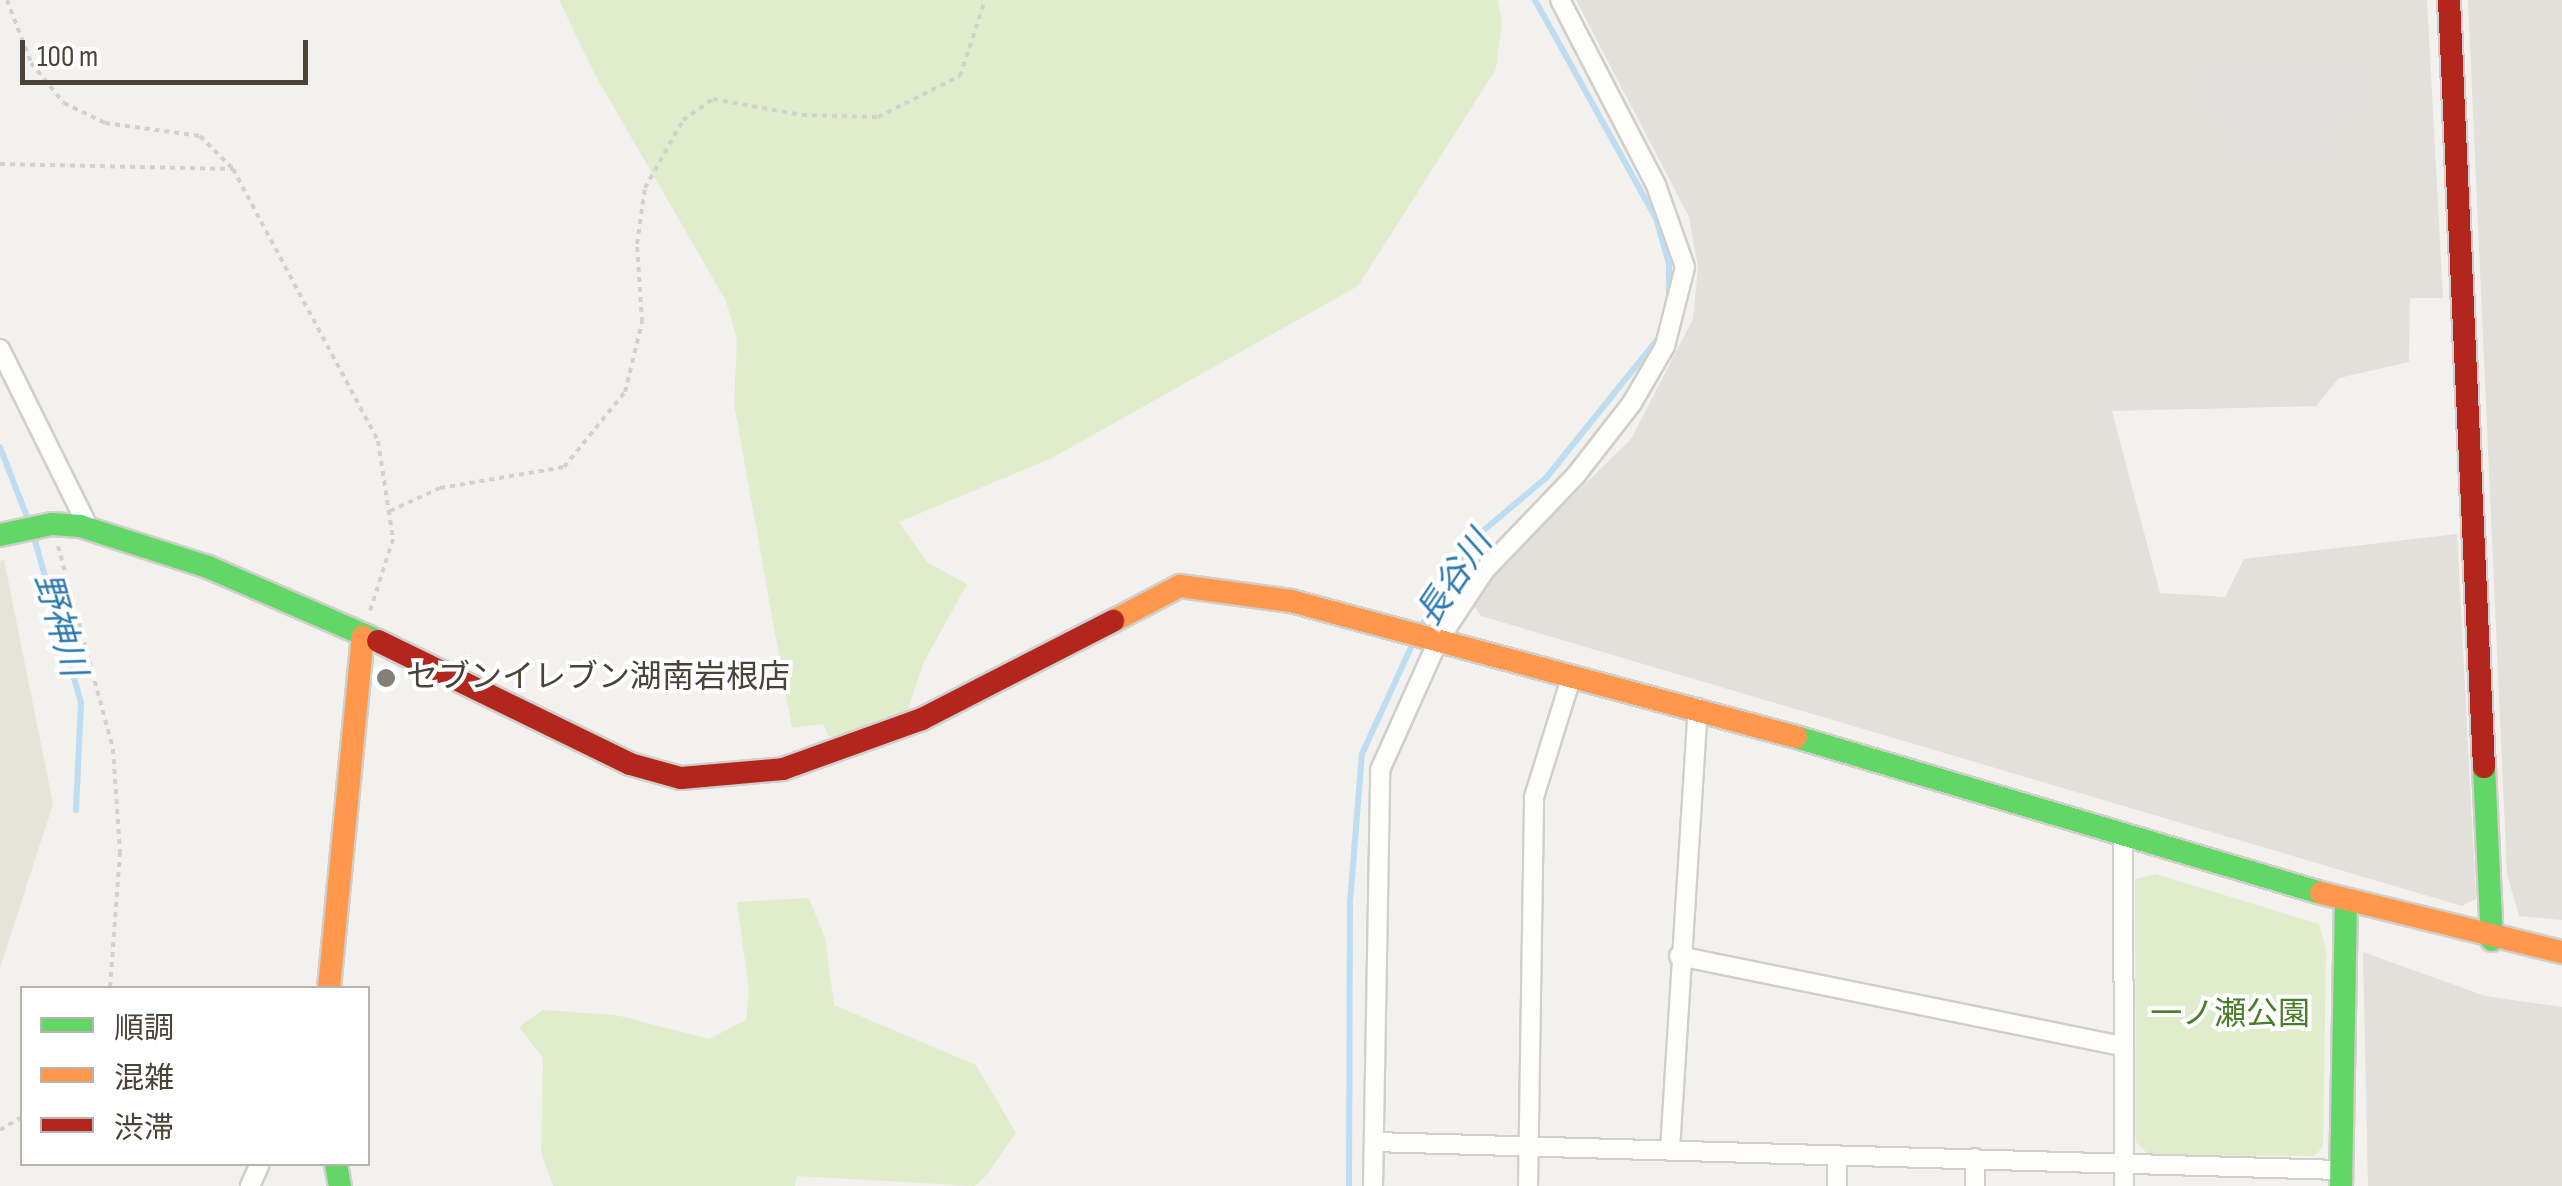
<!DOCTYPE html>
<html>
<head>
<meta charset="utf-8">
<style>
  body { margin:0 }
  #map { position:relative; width:2562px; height:1186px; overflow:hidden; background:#f2f1ed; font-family:"Sofia Sans Condensed","Noto Sans JP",sans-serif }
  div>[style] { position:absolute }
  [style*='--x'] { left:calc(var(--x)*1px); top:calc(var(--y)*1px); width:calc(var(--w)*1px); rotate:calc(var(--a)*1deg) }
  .residential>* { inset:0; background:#e6e3da }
  .industrial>* { inset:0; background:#e2e0db }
  .green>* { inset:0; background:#e0edcd }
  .parking>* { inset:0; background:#e2e0dc }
  .stream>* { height:6px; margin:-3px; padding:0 3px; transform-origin:3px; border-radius:3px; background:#beddf0 }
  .path>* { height:4px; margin-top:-2px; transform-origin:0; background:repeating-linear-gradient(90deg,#d2d1cb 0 5px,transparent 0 10px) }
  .roads { filter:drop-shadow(2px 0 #d0cfca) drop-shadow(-2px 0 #d0cfca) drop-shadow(0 2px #d0cfca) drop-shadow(0 -2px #d0cfca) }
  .street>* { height:18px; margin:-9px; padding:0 9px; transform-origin:9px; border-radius:9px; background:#fdfdfc }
  .fast>* { height:22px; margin:-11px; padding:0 11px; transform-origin:11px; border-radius:11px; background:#63d668 }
  .slow>* { height:22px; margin:-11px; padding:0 11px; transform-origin:11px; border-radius:11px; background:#ff974d }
  .jam>* { height:22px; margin:-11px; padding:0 11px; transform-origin:11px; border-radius:11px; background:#b3261e }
  .dots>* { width:28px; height:28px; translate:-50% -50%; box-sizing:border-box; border:5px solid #fff; border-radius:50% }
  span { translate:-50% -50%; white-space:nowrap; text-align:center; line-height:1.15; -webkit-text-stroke:8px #fff; paint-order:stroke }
  .poi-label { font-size:32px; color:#4a4338 }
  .left { translate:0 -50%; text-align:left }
  .park-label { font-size:32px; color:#4a7d29 }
  .water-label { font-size:35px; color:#2d7ab1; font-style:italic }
  .legend { position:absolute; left:20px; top:986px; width:350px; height:180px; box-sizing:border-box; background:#fff; border:2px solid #b7b4af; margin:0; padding:12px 18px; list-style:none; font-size:30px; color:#4a4338 }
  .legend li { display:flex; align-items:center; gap:20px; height:50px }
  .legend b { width:50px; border:2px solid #b7b4af }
  .scale { position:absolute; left:20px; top:40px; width:288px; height:45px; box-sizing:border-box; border:5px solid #4a4338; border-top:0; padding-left:12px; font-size:30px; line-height:35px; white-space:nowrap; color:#4a4338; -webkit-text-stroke:8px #fff; paint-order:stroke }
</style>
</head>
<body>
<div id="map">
  <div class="residential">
    <i style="clip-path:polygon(4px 560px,53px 804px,0 968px,0 561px)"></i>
  </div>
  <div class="industrial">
    <i style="clip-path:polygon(1576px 0,2427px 0,2443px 298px,2410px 298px,2409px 362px,2339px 378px,2316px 406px,2112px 411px,2160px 593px,2225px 597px,2244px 559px,2457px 534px,2476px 899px,2462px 906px,1481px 616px,1473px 604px,1489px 578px,1631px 439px,1693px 319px,1698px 268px,1689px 217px)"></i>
    <i style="clip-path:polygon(2468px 0,2562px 0,2562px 920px,2519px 916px,2507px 874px)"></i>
    <i style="clip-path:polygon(2363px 952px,2485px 996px,2562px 1007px,2562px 1186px,2368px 1186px)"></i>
  </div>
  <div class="green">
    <i style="clip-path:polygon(559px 0,1498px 0,1502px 23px,1496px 69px,1358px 286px,1052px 458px,899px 522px,928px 563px,967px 584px,924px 662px,904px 721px,829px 737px,823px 724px,792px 728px,734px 404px,737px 340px,726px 301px,594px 73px)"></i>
    <i style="clip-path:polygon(2156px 874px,2319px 924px,2326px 949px,2323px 1147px,2314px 1156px,2149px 1155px,2136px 1142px,2135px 879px)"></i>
    <i style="clip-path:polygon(809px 898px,825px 938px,834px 1005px,976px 1065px,1016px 1133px,986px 1176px,975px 1186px,797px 1176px,795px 1186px,553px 1186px,541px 1153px,543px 1058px,519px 1027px,543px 1010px,616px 1015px,709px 1039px,746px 1020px,749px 990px,737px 902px)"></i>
  </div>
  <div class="parking">
    <i style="clip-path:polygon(2370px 59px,2372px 89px,2359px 90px,2362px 112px,2335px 115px,2335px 125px,2326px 125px,2330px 156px,2240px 156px,2240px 117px,2215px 119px,2210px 70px)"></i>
  </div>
  <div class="stream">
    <i style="--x:1535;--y:0;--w:249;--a:61"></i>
    <i style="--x:1656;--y:218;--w:48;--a:74.2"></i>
    <i style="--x:1669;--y:264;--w:35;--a:90"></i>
    <i style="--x:0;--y:447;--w:80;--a:68.9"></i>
    <i style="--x:33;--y:534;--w:176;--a:74.1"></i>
    <i style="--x:81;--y:703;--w:107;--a:92.7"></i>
    <i style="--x:1420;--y:628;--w:110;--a:-58.1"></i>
    <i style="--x:1478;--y:535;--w:89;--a:-40"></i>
    <i style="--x:1546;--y:478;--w:184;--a:-51.2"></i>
    <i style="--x:1349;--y:1186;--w:284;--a:-89.8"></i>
    <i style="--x:1350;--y:902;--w:148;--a:-85.4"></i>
    <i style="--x:1362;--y:754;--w:127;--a:-65.3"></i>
  </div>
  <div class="path">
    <i style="--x:7;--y:0;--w:67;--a:69.1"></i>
    <i style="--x:31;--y:63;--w:52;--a:50.5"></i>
    <i style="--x:64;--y:103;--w:46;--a:26"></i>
    <i style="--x:105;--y:123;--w:96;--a:7.8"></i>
    <i style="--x:200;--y:136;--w:47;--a:45"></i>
    <i style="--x:233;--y:169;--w:308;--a:61.9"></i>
    <i style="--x:378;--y:441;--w:99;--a:81.3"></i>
    <i style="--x:393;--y:539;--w:79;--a:107.7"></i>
    <i style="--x:0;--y:164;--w:233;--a:1.2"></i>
    <i style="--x:390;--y:511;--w:55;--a:-24.7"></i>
    <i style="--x:440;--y:488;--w:126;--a:-9.6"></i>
    <i style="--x:564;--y:467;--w:97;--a:-50.9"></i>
    <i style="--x:625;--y:392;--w:72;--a:-76.3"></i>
    <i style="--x:642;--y:322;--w:78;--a:-93.7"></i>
    <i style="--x:637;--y:244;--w:57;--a:-81.9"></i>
    <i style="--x:645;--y:188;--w:78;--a:-60.8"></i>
    <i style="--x:683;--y:120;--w:37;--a:-35"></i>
    <i style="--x:713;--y:99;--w:90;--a:10.2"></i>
    <i style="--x:802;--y:115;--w:76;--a:1.5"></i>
    <i style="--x:878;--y:117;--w:92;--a:-26.6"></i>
    <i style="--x:960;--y:76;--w:80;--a:-71.8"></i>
    <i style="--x:58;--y:546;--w:210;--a:74.8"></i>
    <i style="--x:113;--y:749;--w:103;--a:86.1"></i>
    <i style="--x:120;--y:852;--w:136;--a:94.2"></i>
    <i style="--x:0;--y:1130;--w:26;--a:-31"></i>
  </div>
  <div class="roads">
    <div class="street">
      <i style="--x:0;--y:349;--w:200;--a:63.6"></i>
      <i style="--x:2123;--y:834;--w:352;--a:89.8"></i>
      <i style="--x:1679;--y:956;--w:452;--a:11.5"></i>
      <i style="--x:1374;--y:1142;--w:967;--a:1.66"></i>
      <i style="--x:1670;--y:1150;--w:443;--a:-86.4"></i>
      <i style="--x:1975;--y:1158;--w:28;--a:90"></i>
      <i style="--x:250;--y:1186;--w:24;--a:-66"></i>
      <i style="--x:1373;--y:1186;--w:416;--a:-89"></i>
      <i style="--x:1380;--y:770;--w:141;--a:-65.8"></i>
      <i style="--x:1438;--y:641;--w:85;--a:-56.5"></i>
      <i style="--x:1485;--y:570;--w:132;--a:-46.2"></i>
      <i style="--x:1576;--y:475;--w:91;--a:-52.1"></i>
      <i style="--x:1632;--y:403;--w:66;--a:-59.9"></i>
      <i style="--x:1665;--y:346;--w:81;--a:-75.8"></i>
      <i style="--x:1685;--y:267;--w:87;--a:-109.5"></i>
      <i style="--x:1656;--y:185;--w:208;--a:-117.4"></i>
      <i style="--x:1528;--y:1186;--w:389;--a:-89.1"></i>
      <i style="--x:1534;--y:797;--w:128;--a:-72.7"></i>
      <i style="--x:1837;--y:1186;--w:31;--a:-90"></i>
    </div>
    <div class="fast">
      <i style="--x:0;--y:535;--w:53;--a:-11.9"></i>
      <i style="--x:52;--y:524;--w:28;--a:4"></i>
      <i style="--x:80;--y:526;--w:134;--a:17.8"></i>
      <i style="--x:208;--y:567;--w:185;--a:23.5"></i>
      <i style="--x:1796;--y:737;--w:548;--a:16.55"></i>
      <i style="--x:2484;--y:767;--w:173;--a:87.4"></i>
      <i style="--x:336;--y:1164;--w:22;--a:80"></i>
      <i style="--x:2341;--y:1186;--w:285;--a:-89"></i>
    </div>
    <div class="slow">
      <i style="--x:1113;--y:621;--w:76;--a:-27.6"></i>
      <i style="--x:1180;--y:586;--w:112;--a:7.7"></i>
      <i style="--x:1291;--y:601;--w:523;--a:15.07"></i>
      <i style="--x:2321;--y:893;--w:248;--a:13.8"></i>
      <i style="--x:329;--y:988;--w:353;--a:-84.5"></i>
    </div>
    <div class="jam">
      <i style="--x:2449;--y:0;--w:768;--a:87.39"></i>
      <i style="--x:378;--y:641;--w:280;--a:26"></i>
      <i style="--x:630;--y:764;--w:53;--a:15.4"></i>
      <i style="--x:681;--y:778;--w:102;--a:-5"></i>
      <i style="--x:783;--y:769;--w:148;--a:-19.8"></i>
      <i style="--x:922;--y:719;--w:215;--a:-27.2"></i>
    </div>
  </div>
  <div class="dots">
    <i style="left:386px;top:678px;background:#858077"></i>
  </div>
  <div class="poi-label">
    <span class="left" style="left:406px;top:678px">セブンイレブン湖南岩根店</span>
  </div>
  <div class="park-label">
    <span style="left:2230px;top:1015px">一ノ瀬公園</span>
  </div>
  <div class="water-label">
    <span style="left:1455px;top:579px;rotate:-56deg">長谷川</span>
    <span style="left:59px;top:625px;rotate:74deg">野神川</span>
  </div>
  <ul class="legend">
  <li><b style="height:12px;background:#63d668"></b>順調</li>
  <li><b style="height:12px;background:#ff974d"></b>混雑</li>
  <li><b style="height:12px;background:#b3261e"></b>渋滞</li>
  </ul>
  <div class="scale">100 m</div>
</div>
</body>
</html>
